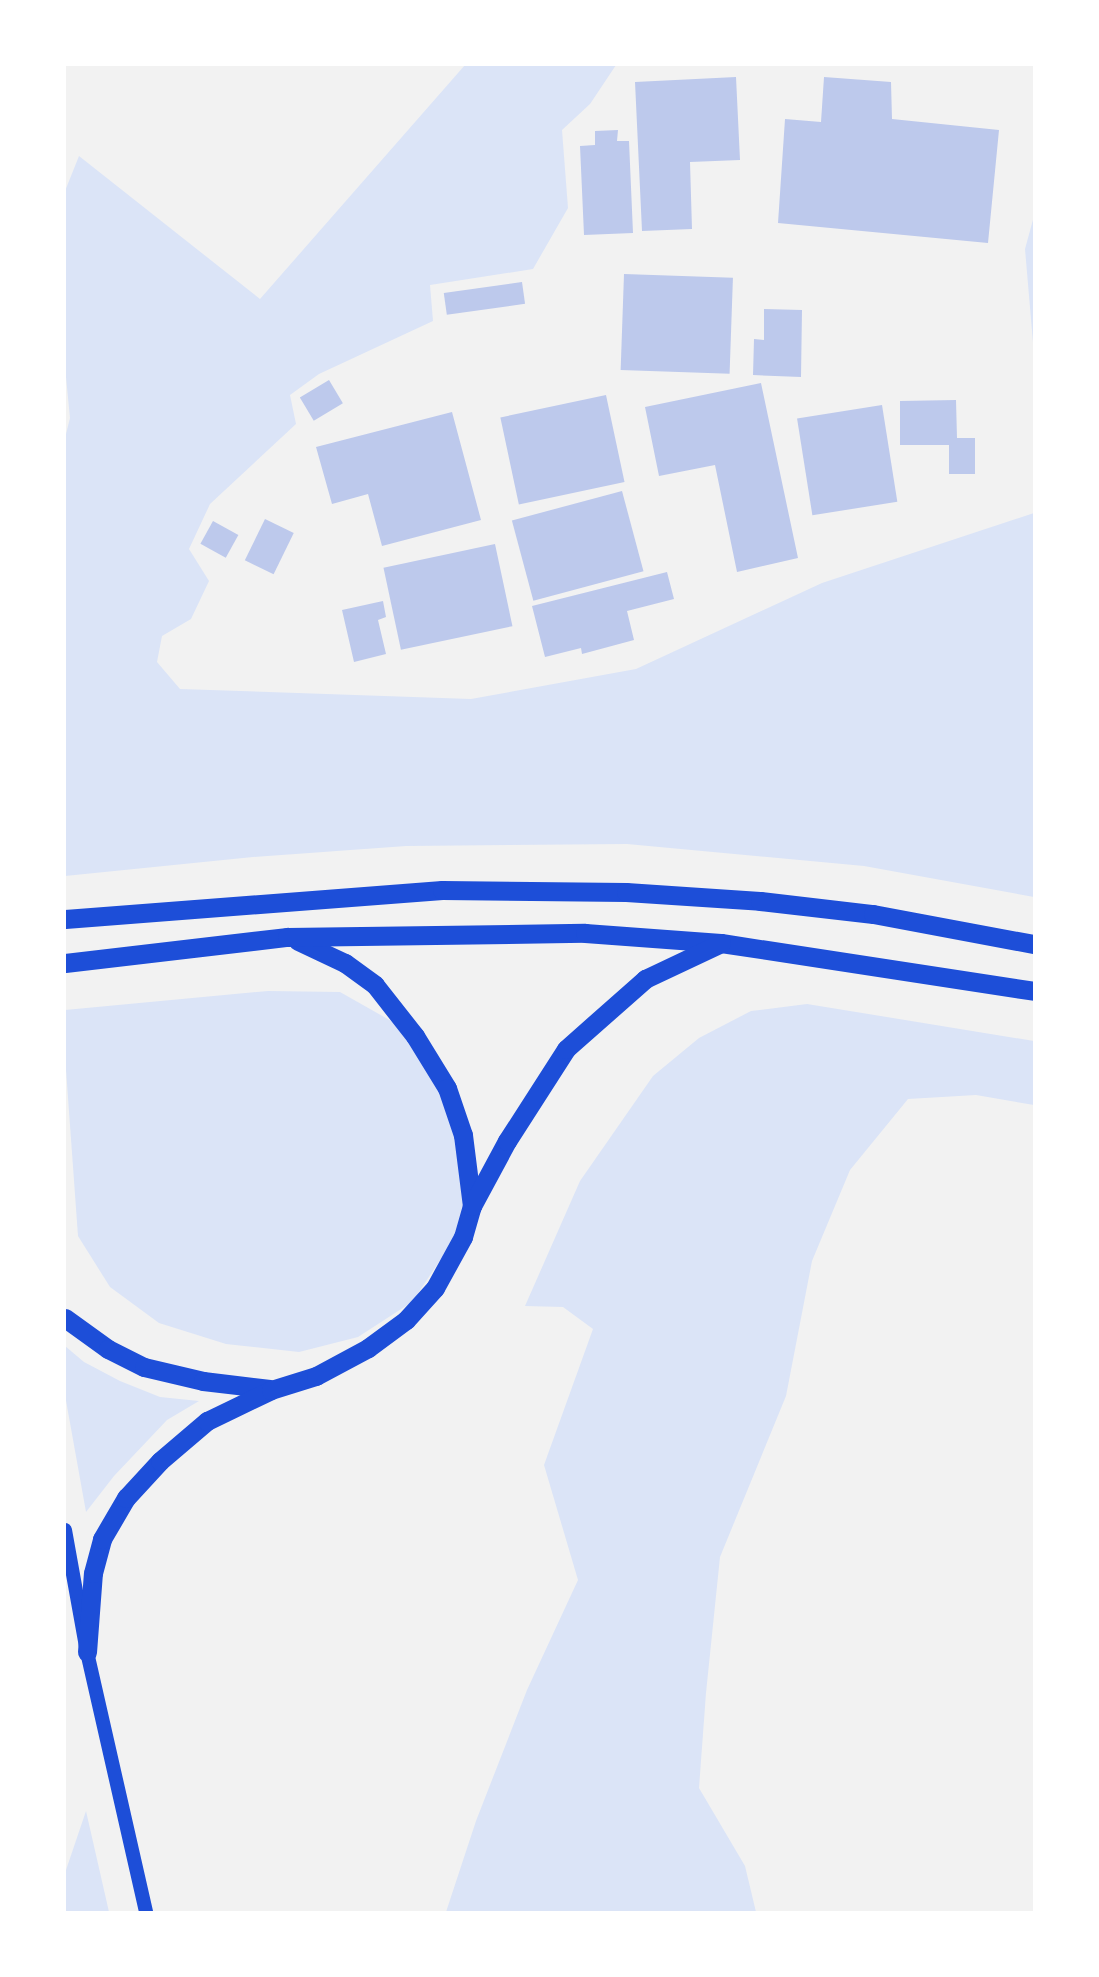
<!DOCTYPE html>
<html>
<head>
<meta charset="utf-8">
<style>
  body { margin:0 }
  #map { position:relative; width:1099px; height:1977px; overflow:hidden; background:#f2f2f2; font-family:"Golos Text",sans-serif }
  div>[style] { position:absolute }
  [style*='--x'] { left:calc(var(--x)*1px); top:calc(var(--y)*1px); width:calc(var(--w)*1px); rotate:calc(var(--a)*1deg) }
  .green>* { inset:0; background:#dbe4f7 }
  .building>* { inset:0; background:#bdc9ec; transform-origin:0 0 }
  .secondary>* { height:14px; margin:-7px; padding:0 7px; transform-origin:7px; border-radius:7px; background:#1d4ed8 }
  .trunk>* { height:19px; margin:-9.5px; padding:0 9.5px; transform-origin:9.5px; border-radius:9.5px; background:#1d4ed8 }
  span { translate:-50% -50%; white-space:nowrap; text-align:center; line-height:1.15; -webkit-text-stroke:6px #fff; paint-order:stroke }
  .frame { position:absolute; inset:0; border:66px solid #fff; pointer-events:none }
</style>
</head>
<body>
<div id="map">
  <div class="green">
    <i style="clip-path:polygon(465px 65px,616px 65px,590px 104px,562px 130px,568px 208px,533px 269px,430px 285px,433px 321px,319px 374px,290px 395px,296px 424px,210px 504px,189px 549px,209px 581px,191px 619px,162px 636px,157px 662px,180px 689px,471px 699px,636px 669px,822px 583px,1034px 513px,1034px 897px,864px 866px,627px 844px,406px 846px,253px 857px,65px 876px,65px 438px,70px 418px,65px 367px,65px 191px,79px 156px,260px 299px)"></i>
    <i style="clip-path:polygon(1034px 216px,1034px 354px,1025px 249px)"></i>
    <i style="clip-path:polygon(268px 991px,340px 992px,393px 1022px,429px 1071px,454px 1116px,469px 1180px,453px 1241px,412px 1302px,358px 1337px,299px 1352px,226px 1344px,159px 1323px,110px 1287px,78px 1236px,65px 1056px,65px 1010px)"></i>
    <i style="clip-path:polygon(807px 1004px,1034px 1041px,1034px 1105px,976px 1095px,908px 1099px,850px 1170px,812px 1261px,786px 1396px,720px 1557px,706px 1693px,699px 1788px,745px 1866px,756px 1912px,446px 1912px,476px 1821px,527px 1690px,578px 1580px,544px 1465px,593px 1329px,563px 1307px,525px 1306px,580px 1181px,653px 1076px,699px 1038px,751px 1011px)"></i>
    <i style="clip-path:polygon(65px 1346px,84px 1362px,120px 1381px,160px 1397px,199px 1401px,167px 1420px,114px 1476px,86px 1512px,65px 1395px)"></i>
    <i style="clip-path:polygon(86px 1811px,109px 1912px,65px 1912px,65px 1873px)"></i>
  </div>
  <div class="building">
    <i style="clip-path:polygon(736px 77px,740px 160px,690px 162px,692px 229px,642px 231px,635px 82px)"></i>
    <i style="clip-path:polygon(824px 77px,891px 82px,892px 119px,999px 130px,988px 243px,778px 223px,785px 119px,821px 122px)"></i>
    <i style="clip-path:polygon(618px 130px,617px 141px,629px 141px,633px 233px,584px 235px,580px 146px,595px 145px,595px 131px)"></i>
    <i style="left:624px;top:274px;width:109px;height:96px;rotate:2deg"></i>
    <i style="left:522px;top:282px;width:22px;height:79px;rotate:82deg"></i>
    <i style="clip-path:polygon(764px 309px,802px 310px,801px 377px,753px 375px,754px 339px,764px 340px)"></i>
    <i style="left:329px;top:380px;width:27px;height:34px;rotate:59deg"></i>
    <i style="clip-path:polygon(761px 383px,798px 558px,737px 572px,715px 465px,659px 476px,645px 407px)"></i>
    <i style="left:606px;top:395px;width:89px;height:108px;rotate:78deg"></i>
    <i style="clip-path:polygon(956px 400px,957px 438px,975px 438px,975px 474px,949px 474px,949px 445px,900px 445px,900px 401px)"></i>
    <i style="left:882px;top:405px;width:98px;height:86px;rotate:81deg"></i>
    <i style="clip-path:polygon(452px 412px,481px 520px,382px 546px,368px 494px,332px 504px,316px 447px)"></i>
    <i style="left:622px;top:491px;width:83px;height:114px;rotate:75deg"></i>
    <i style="left:265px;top:519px;width:32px;height:46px;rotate:26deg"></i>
    <i style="left:213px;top:521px;width:29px;height:26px;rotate:29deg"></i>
    <i style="left:495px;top:544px;width:84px;height:114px;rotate:78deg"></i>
    <i style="clip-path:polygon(667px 572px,674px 599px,627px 611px,634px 640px,582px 654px,581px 648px,545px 657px,532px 606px)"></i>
    <i style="clip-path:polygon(383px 601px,386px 617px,378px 620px,386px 654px,354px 662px,342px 610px)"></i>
  </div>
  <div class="secondary">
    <i style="--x:65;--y:1530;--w:124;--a:79.8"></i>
    <i style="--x:87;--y:1652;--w:267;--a:77.2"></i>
  </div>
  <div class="trunk">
    <i style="--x:65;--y:919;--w:378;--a:-4.4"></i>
    <i style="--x:442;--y:890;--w:184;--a:0.6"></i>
    <i style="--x:626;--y:892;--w:134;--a:3.8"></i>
    <i style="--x:760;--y:901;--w:114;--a:6.6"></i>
    <i style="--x:873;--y:914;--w:164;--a:10.6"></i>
    <i style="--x:298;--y:941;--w:52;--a:25.1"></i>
    <i style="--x:345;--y:963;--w:37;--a:36"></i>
    <i style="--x:375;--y:985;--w:65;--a:51.9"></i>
    <i style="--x:415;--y:1036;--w:61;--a:58.4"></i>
    <i style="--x:447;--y:1088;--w:50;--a:71.2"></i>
    <i style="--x:463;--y:1135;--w:72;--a:82.8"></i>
    <i style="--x:65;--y:963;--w:224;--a:-6.7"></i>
    <i style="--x:287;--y:937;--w:298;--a:-0.8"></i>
    <i style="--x:585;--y:933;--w:136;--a:4.2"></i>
    <i style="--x:721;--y:943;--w:317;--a:8.7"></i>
    <i style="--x:65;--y:1318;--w:53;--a:35.8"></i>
    <i style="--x:108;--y:1349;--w:40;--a:26.6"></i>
    <i style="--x:144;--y:1367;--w:61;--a:13.3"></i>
    <i style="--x:203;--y:1381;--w:67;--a:6.8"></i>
    <i style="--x:87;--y:1652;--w:79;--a:-85.7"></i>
    <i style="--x:93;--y:1573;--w:35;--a:-75"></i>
    <i style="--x:102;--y:1539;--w:48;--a:-59.7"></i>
    <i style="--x:126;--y:1498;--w:50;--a:-47.4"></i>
    <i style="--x:160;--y:1461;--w:62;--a:-40.4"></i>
    <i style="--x:207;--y:1421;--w:71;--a:-25.8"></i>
    <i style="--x:271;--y:1390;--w:47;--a:-17.3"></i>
    <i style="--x:316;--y:1376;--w:59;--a:-28.3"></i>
    <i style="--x:368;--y:1348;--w:47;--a:-36.4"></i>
    <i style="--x:406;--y:1320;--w:43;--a:-47.8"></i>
    <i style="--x:435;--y:1288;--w:58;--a:-61.2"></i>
    <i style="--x:463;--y:1237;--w:32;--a:-74"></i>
    <i style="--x:472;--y:1206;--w:74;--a:-61.7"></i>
    <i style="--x:507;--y:1141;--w:109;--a:-57.3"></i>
    <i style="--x:566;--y:1049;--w:106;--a:-41.5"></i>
    <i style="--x:645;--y:979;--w:84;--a:-25.3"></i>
  </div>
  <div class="frame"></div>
</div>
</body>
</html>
